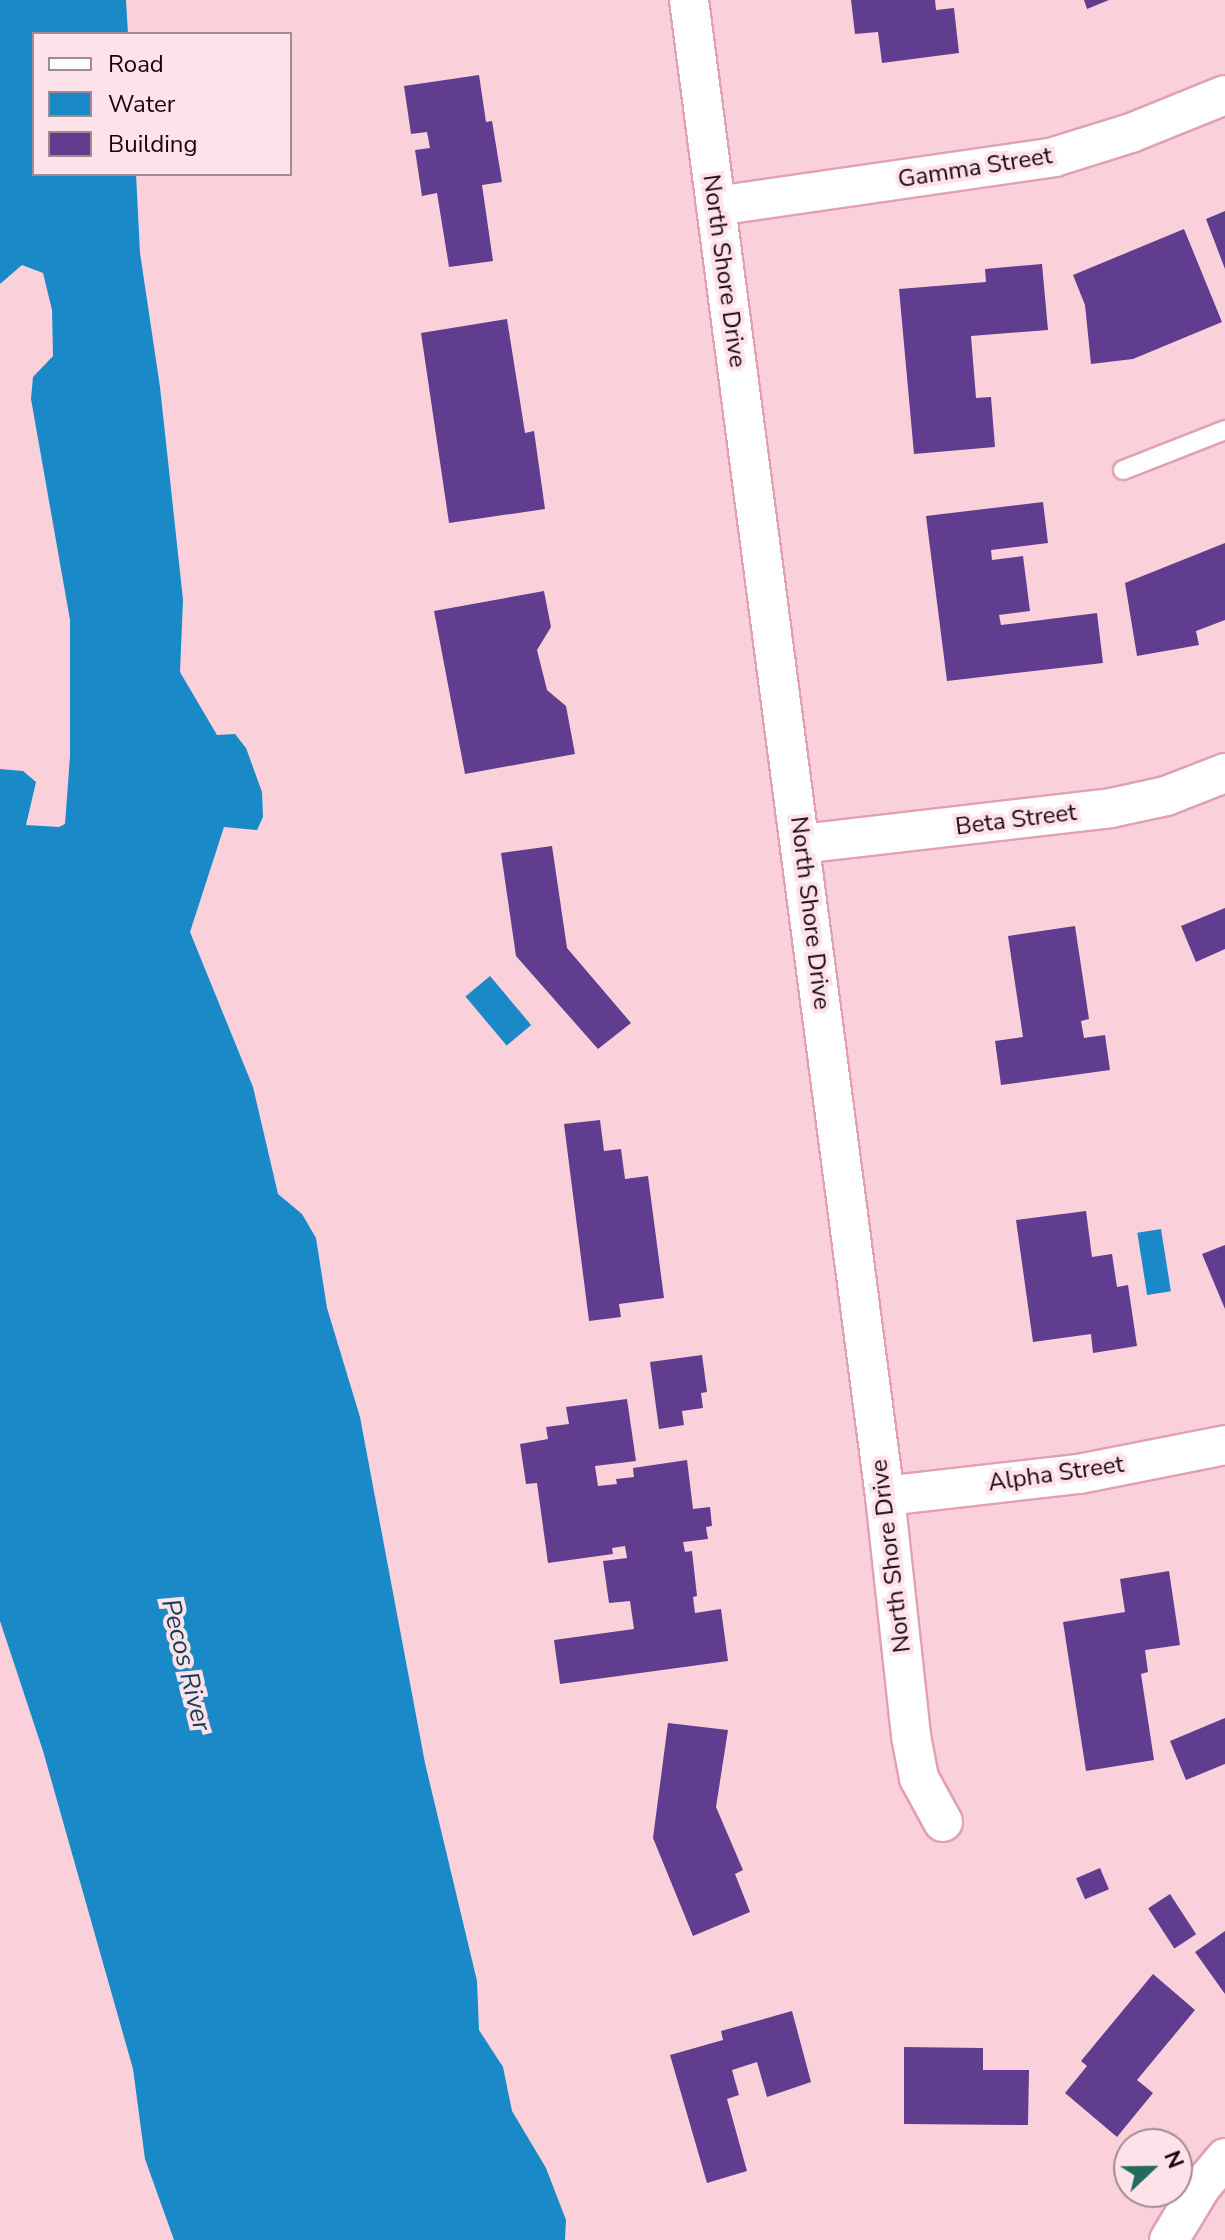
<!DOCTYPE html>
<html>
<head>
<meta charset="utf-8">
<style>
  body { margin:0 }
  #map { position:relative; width:1225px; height:2240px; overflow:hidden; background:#fad1db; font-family:"Nunito Sans",sans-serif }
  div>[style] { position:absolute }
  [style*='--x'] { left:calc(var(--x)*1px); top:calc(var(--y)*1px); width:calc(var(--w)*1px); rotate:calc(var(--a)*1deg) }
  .water>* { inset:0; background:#1989c8; transform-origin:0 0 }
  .building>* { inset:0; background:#603d8f; transform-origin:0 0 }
  .roads { filter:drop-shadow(2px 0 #e2a1b3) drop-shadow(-2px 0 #e2a1b3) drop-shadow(0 2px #e2a1b3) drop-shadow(0 -2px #e2a1b3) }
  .lane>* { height:18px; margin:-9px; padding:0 9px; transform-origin:9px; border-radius:9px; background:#fff }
  .street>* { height:38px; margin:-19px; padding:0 19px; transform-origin:19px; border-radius:19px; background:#fff }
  span { translate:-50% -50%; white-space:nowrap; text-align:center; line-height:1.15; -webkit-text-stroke:8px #fee2e9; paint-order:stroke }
  .street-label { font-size:24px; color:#1a050c }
  .water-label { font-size:26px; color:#143e58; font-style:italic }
  .legend { position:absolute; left:32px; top:32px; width:260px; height:144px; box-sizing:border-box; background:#fee2e9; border:2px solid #a38a91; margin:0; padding:10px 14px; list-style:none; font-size:24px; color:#1a050c }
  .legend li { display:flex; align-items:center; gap:16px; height:40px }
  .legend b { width:40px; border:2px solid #a38a91 }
  .north { position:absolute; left:1113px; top:2128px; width:80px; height:80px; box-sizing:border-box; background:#fee2e9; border:2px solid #a38a91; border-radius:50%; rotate:68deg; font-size:22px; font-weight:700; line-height:32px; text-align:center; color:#1a050c }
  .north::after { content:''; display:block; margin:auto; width:28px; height:36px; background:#246b5f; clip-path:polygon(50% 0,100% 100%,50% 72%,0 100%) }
</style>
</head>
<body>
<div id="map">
  <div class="water">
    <i style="clip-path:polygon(0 0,126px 0,128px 34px,34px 34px,34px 174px,136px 174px,140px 253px,160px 387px,183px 600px,180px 672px,217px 735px,235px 734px,246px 748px,262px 792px,263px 817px,257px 830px,224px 827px,190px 932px,253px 1087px,278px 1194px,302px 1214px,316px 1238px,327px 1308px,360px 1417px,425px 1763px,477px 1981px,479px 2030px,503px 2067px,512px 2111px,546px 2168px,566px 2220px,565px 2240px,174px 2240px,145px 2159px,133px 2069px,43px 1751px,0 1621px,0 769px,23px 771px,36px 782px,26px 825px,59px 827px,65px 824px,70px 756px,70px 620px,31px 399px,33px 377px,53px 356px,52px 310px,43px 273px,22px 265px,0 284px)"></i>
    <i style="left:490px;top:976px;width:64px;height:32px;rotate:50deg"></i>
    <i style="left:1161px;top:1229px;width:63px;height:24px;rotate:81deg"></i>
  </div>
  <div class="building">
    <i style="clip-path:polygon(851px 0,935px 0,936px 10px,954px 8px,959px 53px,882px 63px,878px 32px,855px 34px)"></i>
    <i style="clip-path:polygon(1084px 0,1109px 0,1087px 9px)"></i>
    <i style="clip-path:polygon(479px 75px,486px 122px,492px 121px,502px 182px,482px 185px,493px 261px,449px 267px,437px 193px,422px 196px,415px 150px,430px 148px,427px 132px,411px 134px,404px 86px)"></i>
    <i style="clip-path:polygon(1225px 211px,1225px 269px,1206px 219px)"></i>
    <i style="clip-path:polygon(1184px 229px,1222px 322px,1133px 359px,1091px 364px,1085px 305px,1073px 275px)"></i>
    <i style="clip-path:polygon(1042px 264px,1048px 330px,971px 336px,976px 398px,991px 397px,995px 447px,914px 454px,899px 289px,986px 282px,985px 269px)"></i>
    <i style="clip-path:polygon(507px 319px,525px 433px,534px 431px,545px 509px,449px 523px,421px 333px)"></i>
    <i style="clip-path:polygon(1043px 502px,1048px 543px,991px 550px,992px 560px,1023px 556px,1030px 611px,999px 615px,1001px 625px,1097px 613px,1103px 663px,947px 681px,926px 516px)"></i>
    <i style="clip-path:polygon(1225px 543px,1225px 620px,1196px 631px,1199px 645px,1137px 656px,1125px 583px)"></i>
    <i style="clip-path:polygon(544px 591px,551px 627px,537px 650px,547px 690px,566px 706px,575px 754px,465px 774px,434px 611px)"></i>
    <i style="clip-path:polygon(552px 846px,567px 948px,631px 1023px,598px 1049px,516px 956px,501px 853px)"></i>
    <i style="clip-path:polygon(1225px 908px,1225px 949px,1196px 962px,1181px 926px)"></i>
    <i style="clip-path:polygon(1075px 926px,1089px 1019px,1081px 1021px,1084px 1038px,1105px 1035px,1110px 1070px,1001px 1085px,995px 1041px,1023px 1037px,1008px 936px)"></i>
    <i style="clip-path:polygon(600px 1120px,604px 1151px,621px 1149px,625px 1179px,648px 1176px,664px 1298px,619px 1304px,621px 1317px,589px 1321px,564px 1124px)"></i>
    <i style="clip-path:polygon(1086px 1211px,1092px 1257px,1112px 1254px,1117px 1287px,1128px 1285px,1137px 1346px,1093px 1353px,1091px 1334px,1033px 1342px,1016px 1220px)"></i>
    <i style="clip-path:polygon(1225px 1245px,1225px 1309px,1202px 1254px)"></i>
    <i style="clip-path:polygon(702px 1355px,707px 1392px,701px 1393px,703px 1408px,682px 1411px,684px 1425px,659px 1429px,650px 1362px)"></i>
    <i style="clip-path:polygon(627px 1399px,636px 1461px,595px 1466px,598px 1486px,617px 1484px,616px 1479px,634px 1477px,633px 1468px,687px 1460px,693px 1509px,710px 1507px,712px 1526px,706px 1527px,708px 1539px,683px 1542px,685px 1552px,692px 1551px,697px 1596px,693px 1597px,695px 1613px,721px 1609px,728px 1661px,560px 1684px,554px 1640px,634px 1629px,630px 1601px,609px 1603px,603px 1561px,627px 1558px,625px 1546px,612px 1548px,613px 1554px,548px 1563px,537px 1483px,526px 1484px,520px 1444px,548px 1439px,546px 1427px,569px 1424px,566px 1407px)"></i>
    <i style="clip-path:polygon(1169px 1571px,1180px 1645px,1145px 1650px,1148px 1672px,1141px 1674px,1154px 1760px,1086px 1771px,1063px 1622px,1125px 1612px,1120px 1579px)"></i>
    <i style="clip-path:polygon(1225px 1718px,1225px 1764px,1186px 1780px,1170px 1741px)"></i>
    <i style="clip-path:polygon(668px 1723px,728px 1730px,716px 1807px,743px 1870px,735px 1874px,750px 1912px,693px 1936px,653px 1838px)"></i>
    <i style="left:1100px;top:1868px;width:23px;height:26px;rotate:67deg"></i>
    <i style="left:1170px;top:1894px;width:48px;height:26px;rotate:57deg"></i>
    <i style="clip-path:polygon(1225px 1931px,1225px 1994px,1195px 1952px)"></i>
    <i style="clip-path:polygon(1153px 1974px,1195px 2010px,1137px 2080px,1153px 2093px,1117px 2137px,1065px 2093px,1087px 2066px,1081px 2061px)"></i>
    <i style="clip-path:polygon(792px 2011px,811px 2082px,767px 2097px,757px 2062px,732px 2070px,739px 2095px,727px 2099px,747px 2171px,707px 2183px,670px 2055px,723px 2040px,721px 2031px)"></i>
    <i style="clip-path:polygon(904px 2047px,983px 2048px,983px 2070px,1029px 2070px,1028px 2125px,904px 2124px)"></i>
  </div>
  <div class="roads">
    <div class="lane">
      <i style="--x:1123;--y:470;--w:110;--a:-21.4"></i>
    </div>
    <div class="street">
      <i style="--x:689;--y:0;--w:1509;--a:82.54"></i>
      <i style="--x:885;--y:1496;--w:241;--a:83.8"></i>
      <i style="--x:911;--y:1736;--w:43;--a:79.2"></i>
      <i style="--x:919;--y:1778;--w:50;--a:61.4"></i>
      <i style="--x:716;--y:206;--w:342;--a:-8.2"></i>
      <i style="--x:1054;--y:157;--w:81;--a:-17.3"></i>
      <i style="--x:1131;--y:133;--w:101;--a:-22"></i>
      <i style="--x:801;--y:844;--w:312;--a:-6.6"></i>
      <i style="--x:1111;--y:808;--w:56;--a:-12.3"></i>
      <i style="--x:1166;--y:796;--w:63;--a:-21.3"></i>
      <i style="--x:885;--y:1496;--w:195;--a:-6.5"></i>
      <i style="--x:1079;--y:1474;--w:149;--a:-11.2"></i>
      <i style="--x:1169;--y:2240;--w:62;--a:-58.9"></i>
      <i style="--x:1201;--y:2187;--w:38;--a:-50"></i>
    </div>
  </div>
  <div class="street-label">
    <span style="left:975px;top:168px;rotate:-9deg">Gamma Street</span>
    <span style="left:724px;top:271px;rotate:82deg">North Shore Drive</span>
    <span style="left:1016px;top:820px;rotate:-7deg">Beta Street</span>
    <span style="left:810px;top:913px;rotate:83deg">North Shore Drive</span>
    <span style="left:1056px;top:1474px;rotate:-8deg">Alpha Street</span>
    <span style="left:891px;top:1556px;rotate:-97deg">North Shore Drive</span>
  </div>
  <div class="water-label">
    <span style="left:186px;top:1665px;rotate:76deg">Pecos River</span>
  </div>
  <ul class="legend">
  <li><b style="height:10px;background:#fff"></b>Road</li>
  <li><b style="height:22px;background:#1989c8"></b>Water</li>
  <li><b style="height:22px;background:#603d8f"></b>Building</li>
  </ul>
  <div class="north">N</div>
</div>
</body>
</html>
